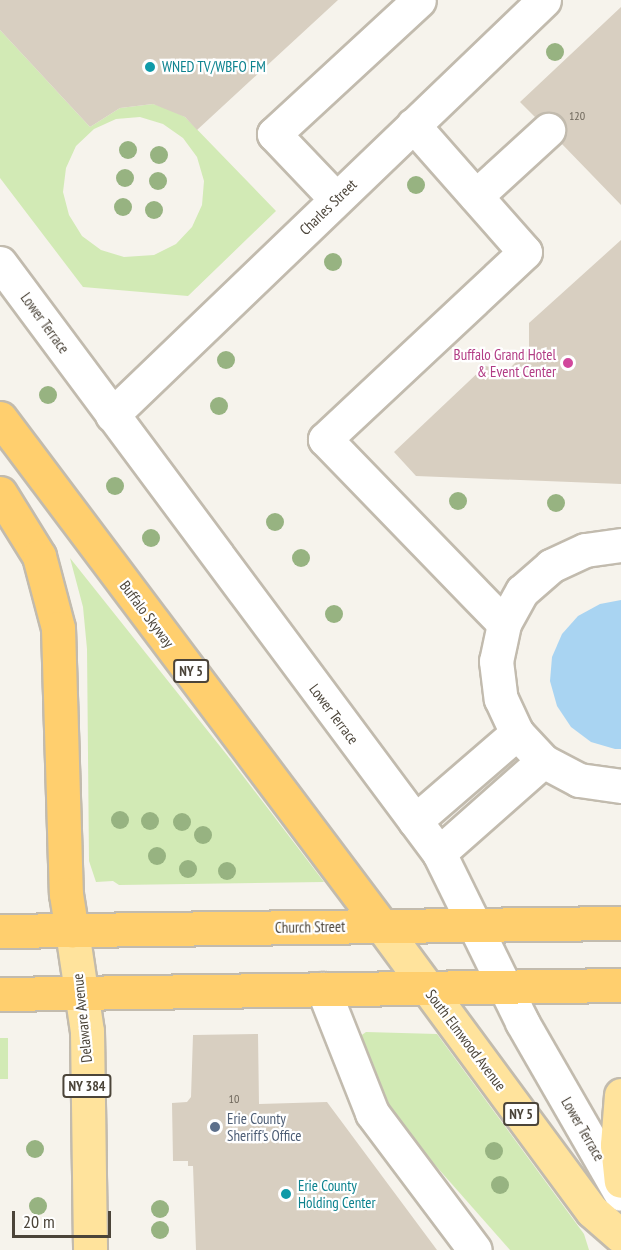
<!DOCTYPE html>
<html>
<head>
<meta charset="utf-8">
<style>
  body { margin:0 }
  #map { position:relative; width:621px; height:1250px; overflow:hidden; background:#f6f3ec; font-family:"PT Sans Narrow",sans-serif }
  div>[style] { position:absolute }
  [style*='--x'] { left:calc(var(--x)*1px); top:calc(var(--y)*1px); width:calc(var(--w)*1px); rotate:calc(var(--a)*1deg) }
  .green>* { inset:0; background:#d2eab5; transform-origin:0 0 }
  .water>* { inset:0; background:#a9d4f2 }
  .building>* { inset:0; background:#d8cfc1 }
  .roads { filter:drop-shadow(2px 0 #c2bbae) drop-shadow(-2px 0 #c2bbae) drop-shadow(0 2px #c2bbae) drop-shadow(0 -2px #c2bbae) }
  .minor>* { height:33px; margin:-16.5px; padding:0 16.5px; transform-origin:16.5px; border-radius:16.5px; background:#fff }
  .major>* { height:33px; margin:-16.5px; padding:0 16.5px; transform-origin:16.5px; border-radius:16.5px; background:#ffe39c }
  .highway>* { height:33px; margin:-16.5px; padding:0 16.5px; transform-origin:16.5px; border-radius:16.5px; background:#ffcf6e }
  .trees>* { width:18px; height:18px; margin:-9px; border-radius:50%; background:#97b381 }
  .dots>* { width:16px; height:16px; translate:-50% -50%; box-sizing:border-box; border:3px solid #fff; border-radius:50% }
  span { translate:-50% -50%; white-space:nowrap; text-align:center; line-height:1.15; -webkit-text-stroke:4.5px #fff; paint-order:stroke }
  .number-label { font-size:12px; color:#6e675b }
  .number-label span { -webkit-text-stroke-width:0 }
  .shield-label span { padding:2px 4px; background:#fff; border:2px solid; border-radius:4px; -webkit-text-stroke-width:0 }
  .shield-label { font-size:14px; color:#4b4439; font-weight:700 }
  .culture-label { font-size:15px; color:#0d838f }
  .left { translate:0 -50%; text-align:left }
  .street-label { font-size:15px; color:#4b4439 }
  .hotel-label { font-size:15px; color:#b23c85 }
  .right { translate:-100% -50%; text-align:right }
  .service-label { font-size:15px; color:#4e5e75 }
  .scale { position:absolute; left:12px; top:1211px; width:99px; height:27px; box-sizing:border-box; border:3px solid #4b4439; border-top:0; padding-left:8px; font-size:18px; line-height:21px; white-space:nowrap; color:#4b4439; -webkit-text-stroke:4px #fff; paint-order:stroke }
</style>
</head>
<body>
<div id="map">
  <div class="green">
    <i style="clip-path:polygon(evenodd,0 30px,90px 127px,120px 108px,153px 104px,170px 109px,185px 117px,276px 211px,188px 296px,83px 287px,0 178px,0 30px,140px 117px,163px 124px,183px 138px,197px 157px,204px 181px,202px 205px,192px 227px,176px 244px,154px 255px,124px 257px,101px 250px,82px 236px,69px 215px,63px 192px,66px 168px,76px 146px,94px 129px,116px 119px,140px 117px)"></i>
    <i style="clip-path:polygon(70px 558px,227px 755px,324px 882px,119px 885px,113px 881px,96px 882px,89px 861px,87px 649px,83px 607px)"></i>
    <i style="clip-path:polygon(366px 1032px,437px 1034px,584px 1234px,589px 1250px,510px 1250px,413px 1140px,388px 1104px,359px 1037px)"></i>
    <i style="left:0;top:1038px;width:8px;height:41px"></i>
  </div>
  <div class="water">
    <i style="clip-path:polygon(621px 600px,621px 749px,615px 749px,591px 742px,571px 727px,557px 706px,550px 681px,552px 657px,562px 634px,578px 616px,600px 604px)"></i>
  </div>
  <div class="building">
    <i style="clip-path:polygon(0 0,338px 0,197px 130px,185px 117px,153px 104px,120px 108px,90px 127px,0 30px)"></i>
    <i style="clip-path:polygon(621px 7px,621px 205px,561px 143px,566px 127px,561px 117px,545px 112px,535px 117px,520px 102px)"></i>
    <i style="clip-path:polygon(621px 240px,621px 484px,416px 476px,394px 452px,485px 366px,508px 370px,529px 349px,529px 323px)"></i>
    <i style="clip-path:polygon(258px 1034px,259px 1104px,327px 1102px,437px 1250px,196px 1250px,193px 1166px,188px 1166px,188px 1161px,173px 1161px,172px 1103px,187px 1102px,191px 1097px,193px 1035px)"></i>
  </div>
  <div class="roads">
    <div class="minor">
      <i style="--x:413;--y:125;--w:169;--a:48.6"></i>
      <i style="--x:525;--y:252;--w:274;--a:136.9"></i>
      <i style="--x:325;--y:439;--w:257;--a:45.9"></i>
      <i style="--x:476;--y:196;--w:98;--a:-42.5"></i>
      <i style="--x:336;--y:199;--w:90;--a:-133.6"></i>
      <i style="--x:274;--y:134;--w:197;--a:-42.7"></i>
      <i style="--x:0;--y:263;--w:735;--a:53.35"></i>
      <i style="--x:439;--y:853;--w:188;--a:63.8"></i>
      <i style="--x:522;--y:1022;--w:198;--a:60.1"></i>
      <i style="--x:112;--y:415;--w:599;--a:-43.85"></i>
      <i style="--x:621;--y:545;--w:36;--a:172"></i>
      <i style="--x:585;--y:550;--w:38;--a:155"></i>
      <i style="--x:551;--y:566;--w:38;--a:139"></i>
      <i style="--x:522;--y:591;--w:38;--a:119"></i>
      <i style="--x:504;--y:624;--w:38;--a:102"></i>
      <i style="--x:496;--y:661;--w:38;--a:83"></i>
      <i style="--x:501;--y:699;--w:38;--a:65"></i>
      <i style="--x:517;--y:733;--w:38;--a:47"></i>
      <i style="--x:543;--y:761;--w:41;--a:27.8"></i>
      <i style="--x:579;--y:780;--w:42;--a:8.1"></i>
      <i style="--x:415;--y:821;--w:135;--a:-40.8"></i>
      <i style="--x:439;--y:853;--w:139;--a:-41.5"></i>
      <i style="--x:323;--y:989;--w:133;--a:68.4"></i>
      <i style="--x:372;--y:1113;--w:171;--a:53.1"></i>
    </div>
    <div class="major">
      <i style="--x:381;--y:925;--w:355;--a:53.6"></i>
      <i style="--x:592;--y:1211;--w:38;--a:41"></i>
      <i style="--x:72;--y:931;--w:101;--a:81.5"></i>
      <i style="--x:87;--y:1031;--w:219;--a:89.2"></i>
      <i style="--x:621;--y:1095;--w:50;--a:94.6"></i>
      <i style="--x:617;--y:1145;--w:36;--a:84"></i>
    </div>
    <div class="highway">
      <i style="--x:0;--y:418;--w:634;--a:53.08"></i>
      <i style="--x:0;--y:493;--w:74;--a:58.2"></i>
      <i style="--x:39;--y:556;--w:74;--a:75.2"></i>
      <i style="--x:58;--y:628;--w:266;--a:88.3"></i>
      <i style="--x:66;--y:894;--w:37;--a:81"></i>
      <i style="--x:0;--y:931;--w:621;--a:-0.74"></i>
      <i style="--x:0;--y:994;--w:621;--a:-0.83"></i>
    </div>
  </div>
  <div class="trees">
    <i style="left:555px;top:52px"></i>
    <i style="left:128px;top:150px"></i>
    <i style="left:159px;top:155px"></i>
    <i style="left:125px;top:178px"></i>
    <i style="left:158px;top:181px"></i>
    <i style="left:416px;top:185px"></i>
    <i style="left:123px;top:207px"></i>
    <i style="left:154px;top:210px"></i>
    <i style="left:333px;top:262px"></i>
    <i style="left:226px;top:360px"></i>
    <i style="left:48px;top:395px"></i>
    <i style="left:219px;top:406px"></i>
    <i style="left:115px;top:486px"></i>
    <i style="left:458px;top:501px"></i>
    <i style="left:556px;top:503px"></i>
    <i style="left:275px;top:522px"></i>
    <i style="left:151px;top:538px"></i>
    <i style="left:301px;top:558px"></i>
    <i style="left:334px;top:614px"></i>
    <i style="left:120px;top:820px"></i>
    <i style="left:150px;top:821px"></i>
    <i style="left:182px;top:822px"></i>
    <i style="left:203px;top:835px"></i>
    <i style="left:157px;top:856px"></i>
    <i style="left:188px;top:869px"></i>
    <i style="left:227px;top:871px"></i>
    <i style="left:35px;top:1149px"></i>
    <i style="left:494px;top:1151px"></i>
    <i style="left:500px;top:1185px"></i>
    <i style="left:38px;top:1206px"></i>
    <i style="left:160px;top:1209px"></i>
    <i style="left:160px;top:1230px"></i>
  </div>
  <div class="dots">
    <i style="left:150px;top:67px;background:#0f9aa8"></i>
    <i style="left:568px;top:363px;background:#d1479c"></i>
    <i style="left:215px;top:1127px;background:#5c6f8a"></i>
    <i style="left:286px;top:1194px;background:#0f9aa8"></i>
  </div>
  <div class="number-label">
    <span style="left:577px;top:116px">120</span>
    <span style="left:234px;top:1099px">10</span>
  </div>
  <div class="shield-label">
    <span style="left:191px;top:671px">NY 5</span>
    <span style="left:87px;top:1086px">NY 384</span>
    <span style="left:521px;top:1114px">NY 5</span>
  </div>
  <div class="culture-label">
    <span class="left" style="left:162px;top:67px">WNED TV/WBFO FM</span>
    <span class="left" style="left:298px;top:1194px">Erie County<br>Holding Center</span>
  </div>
  <div class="street-label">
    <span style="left:328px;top:207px;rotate:-44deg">Charles Street</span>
    <span style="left:45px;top:323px;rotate:54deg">Lower Terrace</span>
    <span style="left:147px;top:614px;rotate:53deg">Buffalo Skyway</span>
    <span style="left:334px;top:714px;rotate:53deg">Lower Terrace</span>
    <span style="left:310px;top:927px;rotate:-1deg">Church Street</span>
    <span style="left:82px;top:1018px;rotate:-96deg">Delaware Avenue</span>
    <span style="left:466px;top:1040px;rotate:53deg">South Elmwood Avenue</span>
    <span style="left:583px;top:1129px;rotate:60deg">Lower Terrace</span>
  </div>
  <div class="hotel-label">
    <span class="right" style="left:556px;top:363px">Buffalo Grand Hotel<br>&amp; Event Center</span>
  </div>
  <div class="service-label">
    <span class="left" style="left:227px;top:1127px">Erie County<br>Sheriff's Office</span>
  </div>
  <div class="scale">20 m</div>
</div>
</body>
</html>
